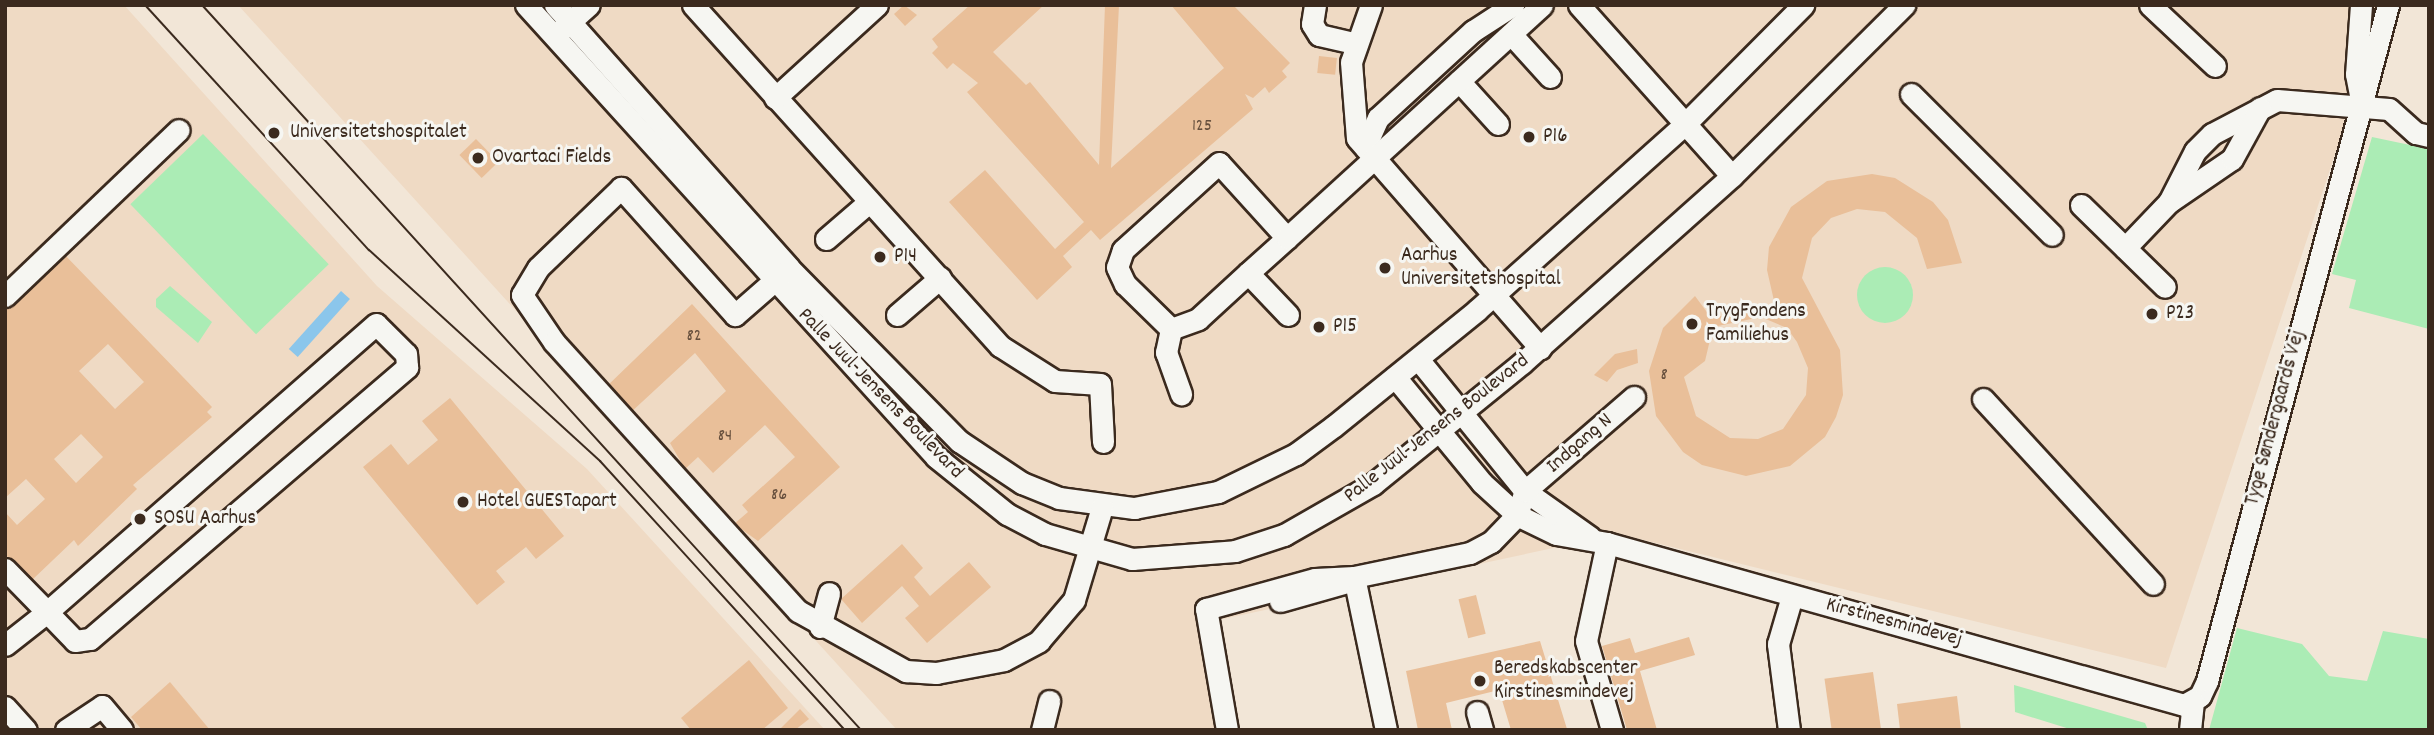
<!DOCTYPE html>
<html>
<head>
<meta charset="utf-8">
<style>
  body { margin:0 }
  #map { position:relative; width:2434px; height:735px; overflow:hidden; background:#f2e6d7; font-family:Dekko,sans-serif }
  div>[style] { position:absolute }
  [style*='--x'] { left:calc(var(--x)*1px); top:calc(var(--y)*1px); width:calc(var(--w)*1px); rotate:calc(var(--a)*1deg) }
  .built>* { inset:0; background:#efdac4 }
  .green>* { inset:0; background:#abecb5; transform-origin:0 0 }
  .round { border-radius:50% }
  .water>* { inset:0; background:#8bc6eb; transform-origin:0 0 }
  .building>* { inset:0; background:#e9bf99; transform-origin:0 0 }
  .roads { filter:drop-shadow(2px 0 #3b2a1e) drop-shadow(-2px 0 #3b2a1e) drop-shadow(0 2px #3b2a1e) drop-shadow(0 -2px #3b2a1e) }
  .minor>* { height:21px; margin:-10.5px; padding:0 10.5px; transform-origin:10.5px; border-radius:10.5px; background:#f6f6f2 }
  .tram>* { height:2px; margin:-1px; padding:0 1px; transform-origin:1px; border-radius:1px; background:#3b2a1e }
  .dots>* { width:19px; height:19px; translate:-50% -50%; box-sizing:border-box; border:4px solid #f6f6f2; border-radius:50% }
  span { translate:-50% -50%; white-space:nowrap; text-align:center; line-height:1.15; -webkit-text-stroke:6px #f6f6f2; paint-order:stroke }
  .number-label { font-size:18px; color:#664f3d }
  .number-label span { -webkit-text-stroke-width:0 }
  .poi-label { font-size:21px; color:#3b2a1e }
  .left { translate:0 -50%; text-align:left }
  .street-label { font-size:21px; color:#3b2a1e }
  .frame { position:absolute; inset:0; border:7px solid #3b2a1e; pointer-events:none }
</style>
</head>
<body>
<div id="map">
  <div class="built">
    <i style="clip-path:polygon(5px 5px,124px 5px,377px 286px,587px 469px,825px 730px,5px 730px)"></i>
    <i style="clip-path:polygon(238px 5px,2384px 5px,2166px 668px,1619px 534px,1218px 620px,1238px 730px,897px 730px)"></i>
  </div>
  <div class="green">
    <i style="left:203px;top:134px;width:181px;height:101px;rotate:46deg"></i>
    <i style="clip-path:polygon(2372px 137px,2429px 149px,2429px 329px,2349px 308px,2356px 280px,2332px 274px)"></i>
    <i class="round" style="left:1857px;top:267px;width:56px;height:56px"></i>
    <i style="clip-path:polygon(170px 286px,212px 322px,198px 343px,156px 307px,156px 299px)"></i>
    <i style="clip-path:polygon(2237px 628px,2302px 644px,2329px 676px,2367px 681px,2383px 631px,2429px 639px,2429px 730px,2209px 730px)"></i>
    <i style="clip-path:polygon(2014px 685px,2145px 723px,2148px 730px,2073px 730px,2015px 712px)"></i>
  </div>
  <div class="water">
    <i style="left:341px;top:291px;width:12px;height:78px;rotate:42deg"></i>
  </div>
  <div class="building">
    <i style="clip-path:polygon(904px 5px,917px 15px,905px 26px,894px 14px)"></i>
    <i style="clip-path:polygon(970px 5px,1044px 5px,993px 52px,1026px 85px,1030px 82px,1099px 165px,1105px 5px,1119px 5px,1111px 168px,1224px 68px,1171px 5px,1233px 5px,1290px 63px,1282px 71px,1287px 77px,1269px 93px,1265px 87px,1253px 98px,1245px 94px,1253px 109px,1100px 240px,1091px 230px,1063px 256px,1072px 267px,1037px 300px,949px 202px,985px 170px,1055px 249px,1084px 222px,967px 92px,978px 83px,953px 63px,947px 69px,932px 53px,938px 47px,932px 39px)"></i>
    <i style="left:1319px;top:56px;width:18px;height:17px;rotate:6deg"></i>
    <i style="left:476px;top:139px;width:32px;height:23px;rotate:46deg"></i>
    <i style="clip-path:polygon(evenodd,1872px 174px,1895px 178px,1933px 202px,1948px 220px,1962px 263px,1927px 269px,1917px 238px,1885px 212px,1857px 209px,1831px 218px,1812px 238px,1802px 278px,1840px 350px,1843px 395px,1836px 417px,1825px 437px,1790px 466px,1746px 476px,1702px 465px,1683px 452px,1656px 416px,1649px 371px,1663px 328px,1695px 296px,1712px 319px,1746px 308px,1777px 314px,1767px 270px,1769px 247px,1791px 207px,1827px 181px,1872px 174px,1761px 317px,1787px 328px,1797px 342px,1808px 368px,1806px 395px,1783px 429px,1758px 439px,1730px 438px,1696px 416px,1684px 377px,1705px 361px,1713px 327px,1761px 317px)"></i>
    <i style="clip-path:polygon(evenodd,62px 252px,212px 407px,207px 412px,212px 417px,133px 485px,137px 489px,78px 546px,74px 540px,31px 581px,5px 554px,5px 512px,17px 525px,45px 499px,26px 479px,5px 498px,5px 298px,62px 252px,108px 344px,144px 382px,115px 409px,79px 371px,108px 344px,62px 252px,81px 434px,103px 457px,76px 483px,54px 459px,81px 434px)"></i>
    <i style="clip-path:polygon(692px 304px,840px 467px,758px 541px,734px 524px,748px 512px,742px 505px,795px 457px,765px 425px,713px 473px,698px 457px,685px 469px,670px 443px,726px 391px,695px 353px,629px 414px,605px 388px)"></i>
    <i style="clip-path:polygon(1637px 349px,1638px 363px,1617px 370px,1607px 382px,1594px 375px,1615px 354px)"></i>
    <i style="clip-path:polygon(450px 398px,564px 536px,536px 559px,526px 547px,496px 571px,505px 582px,477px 605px,363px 467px,391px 444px,408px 465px,438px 440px,422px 421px)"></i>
    <i style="clip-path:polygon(902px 544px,923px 568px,914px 577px,930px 596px,969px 562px,991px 587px,927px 643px,905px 618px,919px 606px,902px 586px,862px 623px,841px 599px)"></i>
    <i style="left:1476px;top:595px;width:40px;height:18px;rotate:76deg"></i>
    <i style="clip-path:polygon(1689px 637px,1695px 655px,1640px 671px,1657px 730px,1627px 730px,1602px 646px,1630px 638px,1635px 653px)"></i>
    <i style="clip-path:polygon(1540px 641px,1567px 729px,1579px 730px,1511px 730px,1499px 690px,1446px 703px,1452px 730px,1418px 730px,1406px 671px)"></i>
    <i style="clip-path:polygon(749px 660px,788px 708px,762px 730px,691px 730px,681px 718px)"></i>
    <i style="left:1873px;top:672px;width:59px;height:49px;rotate:82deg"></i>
    <i style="clip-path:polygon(170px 682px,210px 730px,142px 730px,131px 717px)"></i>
    <i style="clip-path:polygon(1957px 696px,1961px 730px,1900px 730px,1897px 704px)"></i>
    <i style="clip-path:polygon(800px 709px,809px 719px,795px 730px,779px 730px)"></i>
  </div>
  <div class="roads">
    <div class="minor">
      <i style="--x:526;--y:5;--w:610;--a:47.79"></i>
      <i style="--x:936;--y:457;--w:91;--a:38.8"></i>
      <i style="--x:1007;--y:514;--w:43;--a:27.8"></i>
      <i style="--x:1045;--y:534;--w:91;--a:16"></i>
      <i style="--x:1132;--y:559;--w:103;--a:-4.4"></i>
      <i style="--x:1235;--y:551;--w:52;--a:-18.1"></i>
      <i style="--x:1284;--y:535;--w:103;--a:-29.8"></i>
      <i style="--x:1373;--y:484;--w:192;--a:-39.1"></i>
      <i style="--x:1522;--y:363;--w:281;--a:-41.7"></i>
      <i style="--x:1732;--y:176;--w:243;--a:-44.8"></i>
      <i style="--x:555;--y:5;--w:352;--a:48.3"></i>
      <i style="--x:789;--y:268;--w:243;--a:45.5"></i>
      <i style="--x:959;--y:441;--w:76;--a:33.7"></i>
      <i style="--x:1022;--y:483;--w:40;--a:22"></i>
      <i style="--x:1059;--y:498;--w:76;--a:7.6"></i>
      <i style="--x:1134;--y:508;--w:86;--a:-10.8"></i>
      <i style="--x:1218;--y:492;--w:87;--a:-26"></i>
      <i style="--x:1296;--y:454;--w:47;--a:-36.4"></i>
      <i style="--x:1334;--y:426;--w:184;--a:-39"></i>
      <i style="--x:1477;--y:310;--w:279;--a:-41.8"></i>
      <i style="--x:1685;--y:124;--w:168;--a:-45.2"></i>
      <i style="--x:693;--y:5;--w:459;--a:48"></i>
      <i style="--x:1000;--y:346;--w:65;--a:32.5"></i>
      <i style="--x:1055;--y:381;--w:45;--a:3.8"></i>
      <i style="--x:1100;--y:384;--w:58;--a:87"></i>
      <i style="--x:1315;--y:5;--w:19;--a:99"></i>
      <i style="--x:1312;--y:24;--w:13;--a:58"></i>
      <i style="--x:1319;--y:35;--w:35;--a:13"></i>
      <i style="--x:1371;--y:5;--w:60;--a:109.3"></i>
      <i style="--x:1351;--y:62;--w:76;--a:85.5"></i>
      <i style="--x:1357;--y:138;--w:279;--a:48.9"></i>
      <i style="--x:1579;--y:5;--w:229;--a:48.2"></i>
      <i style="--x:2150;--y:5;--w:89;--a:43.2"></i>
      <i style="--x:2361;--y:5;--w:69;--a:94.1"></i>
      <i style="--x:2356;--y:74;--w:31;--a:79"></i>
      <i style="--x:562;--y:29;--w:36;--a:-42"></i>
      <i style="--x:1511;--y:34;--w:58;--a:47.8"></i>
      <i style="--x:1459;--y:81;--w:58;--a:47.8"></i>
      <i style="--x:1911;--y:94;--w:199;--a:45"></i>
      <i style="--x:775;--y:98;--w:138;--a:-42.4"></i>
      <i style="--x:1365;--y:147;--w:32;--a:-66"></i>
      <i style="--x:1378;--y:118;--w:129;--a:-42.5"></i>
      <i style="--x:1473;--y:31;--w:48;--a:-33"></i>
      <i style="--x:2169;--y:202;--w:57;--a:-63"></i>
      <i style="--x:2195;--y:151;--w:24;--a:-45"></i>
      <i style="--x:2212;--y:134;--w:73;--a:-27.6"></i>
      <i style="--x:2277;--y:100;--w:112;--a:4.6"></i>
      <i style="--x:2389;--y:109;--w:36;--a:42"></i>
      <i style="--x:2416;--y:133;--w:13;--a:13"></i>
      <i style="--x:2081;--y:205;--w:117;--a:44.3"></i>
      <i style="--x:1287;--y:238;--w:101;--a:-132.2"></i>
      <i style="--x:1219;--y:163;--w:130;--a:137.8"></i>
      <i style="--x:1123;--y:250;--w:18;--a:109"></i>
      <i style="--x:1117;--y:267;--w:19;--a:65"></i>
      <i style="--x:1125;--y:284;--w:64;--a:44.4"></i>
      <i style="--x:1171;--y:329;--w:29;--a:-20"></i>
      <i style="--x:1198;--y:319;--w:68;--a:-42.6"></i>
      <i style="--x:1248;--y:273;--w:52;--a:-41.9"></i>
      <i style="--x:1287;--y:238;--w:345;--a:-42.4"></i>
      <i style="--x:826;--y:239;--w:57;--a:-40.7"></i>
      <i style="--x:2125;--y:248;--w:64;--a:-46.3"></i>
      <i style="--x:2169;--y:202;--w:76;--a:-34.3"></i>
      <i style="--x:2232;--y:159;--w:58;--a:-61.2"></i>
      <i style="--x:783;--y:273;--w:64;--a:138.8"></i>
      <i style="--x:735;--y:315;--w:171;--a:-131.9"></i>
      <i style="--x:621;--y:188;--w:115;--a:136.1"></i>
      <i style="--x:538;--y:268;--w:31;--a:121"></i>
      <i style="--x:522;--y:295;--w:57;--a:55.8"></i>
      <i style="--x:554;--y:342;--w:363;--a:47.8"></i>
      <i style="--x:798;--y:611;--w:124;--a:29.1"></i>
      <i style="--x:906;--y:671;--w:30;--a:4"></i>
      <i style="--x:936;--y:673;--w:69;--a:-10.8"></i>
      <i style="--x:1004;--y:660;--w:40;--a:-28"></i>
      <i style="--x:1039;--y:641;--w:54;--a:-49.5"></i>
      <i style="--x:1074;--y:600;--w:97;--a:-73.2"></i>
      <i style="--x:1248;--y:273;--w:58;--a:46.4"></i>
      <i style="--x:5;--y:296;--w:240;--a:-43.7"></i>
      <i style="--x:897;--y:315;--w:57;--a:-40.7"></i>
      <i style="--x:1171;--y:329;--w:24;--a:102"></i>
      <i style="--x:1166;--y:352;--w:45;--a:70.3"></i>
      <i style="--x:1418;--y:359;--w:170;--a:51"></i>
      <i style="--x:1525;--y:491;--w:80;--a:35.3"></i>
      <i style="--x:1395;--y:377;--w:137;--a:50.6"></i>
      <i style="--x:1482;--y:483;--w:47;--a:42.4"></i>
      <i style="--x:1517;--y:515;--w:43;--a:26"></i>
      <i style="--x:1556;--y:534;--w:52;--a:10"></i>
      <i style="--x:1607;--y:543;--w:599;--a:15.68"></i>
      <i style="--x:2184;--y:705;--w:18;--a:-29"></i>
      <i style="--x:2200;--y:696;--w:17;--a:-65"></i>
      <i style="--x:2207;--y:681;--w:700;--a:-75.01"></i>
      <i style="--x:1983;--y:399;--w:251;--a:47.4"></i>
      <i style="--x:1607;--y:543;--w:100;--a:102.1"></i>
      <i style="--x:1586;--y:641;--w:93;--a:73.7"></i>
      <i style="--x:5;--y:569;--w:60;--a:45.7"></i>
      <i style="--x:47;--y:612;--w:40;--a:46"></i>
      <i style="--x:75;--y:641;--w:15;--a:-8"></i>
      <i style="--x:90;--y:639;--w:418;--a:-40.6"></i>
      <i style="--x:407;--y:367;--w:13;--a:-94"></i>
      <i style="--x:406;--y:354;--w:42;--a:-135"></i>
      <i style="--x:376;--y:324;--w:437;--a:138.8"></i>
      <i style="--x:47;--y:612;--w:53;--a:141.8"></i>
      <i style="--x:1280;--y:601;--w:66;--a:-15.9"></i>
      <i style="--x:820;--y:627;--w:35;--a:-75"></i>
      <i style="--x:5;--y:707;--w:31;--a:48"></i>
      <i style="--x:1477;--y:712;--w:19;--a:74"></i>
      <i style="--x:66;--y:730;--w:43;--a:-33.7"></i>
      <i style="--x:102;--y:706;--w:31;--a:50"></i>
      <i style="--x:1042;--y:730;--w:30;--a:-76"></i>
      <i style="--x:1227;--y:730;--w:123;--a:-99.8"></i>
      <i style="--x:1206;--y:609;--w:113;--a:-15.4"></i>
      <i style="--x:1315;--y:579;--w:39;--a:-3"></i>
      <i style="--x:1386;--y:730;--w:156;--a:-101.8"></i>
      <i style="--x:1354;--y:577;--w:118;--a:-11.7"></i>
      <i style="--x:1470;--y:553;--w:24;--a:-28"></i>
      <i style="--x:1491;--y:542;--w:37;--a:-46"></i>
      <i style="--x:1517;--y:515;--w:25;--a:-72"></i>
      <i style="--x:1525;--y:491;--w:144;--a:-40.8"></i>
      <i style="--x:1789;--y:730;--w:87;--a:-97.3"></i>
      <i style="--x:1778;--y:644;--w:50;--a:-73.7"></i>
      <i style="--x:2190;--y:730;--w:29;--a:-84"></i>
    </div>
  </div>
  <div class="tram">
    <i style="--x:145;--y:5;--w:332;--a:47.6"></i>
    <i style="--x:369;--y:250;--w:313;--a:42.4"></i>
    <i style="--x:600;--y:461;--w:364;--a:47.7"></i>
    <i style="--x:202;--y:5;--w:980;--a:47.73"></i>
  </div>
  <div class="dots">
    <i style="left:274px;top:133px;background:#3b2a1e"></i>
    <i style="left:1529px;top:137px;background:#3b2a1e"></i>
    <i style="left:478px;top:158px;background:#3b2a1e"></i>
    <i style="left:880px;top:257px;background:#3b2a1e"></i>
    <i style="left:1385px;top:268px;background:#3b2a1e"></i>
    <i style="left:2152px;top:314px;background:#3b2a1e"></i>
    <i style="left:1692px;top:324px;background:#3b2a1e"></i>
    <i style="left:1319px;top:327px;background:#3b2a1e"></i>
    <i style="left:463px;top:502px;background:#3b2a1e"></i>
    <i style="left:140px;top:519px;background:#3b2a1e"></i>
    <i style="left:1480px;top:681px;background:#3b2a1e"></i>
  </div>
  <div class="number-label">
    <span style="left:1202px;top:127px">125</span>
    <span style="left:694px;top:337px">82</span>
    <span style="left:1664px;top:376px">8</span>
    <span style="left:725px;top:437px">84</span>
    <span style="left:779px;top:496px">86</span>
  </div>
  <div class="poi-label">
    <span class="left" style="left:290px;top:133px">Universitetshospitalet</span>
    <span class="left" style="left:1543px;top:137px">P16</span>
    <span class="left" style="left:492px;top:158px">Ovartaci Fields</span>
    <span class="left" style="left:1401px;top:268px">Aarhus<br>Universitetshospital</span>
    <span class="left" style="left:894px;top:257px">P14</span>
    <span class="left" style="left:1706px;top:324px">TrygFondens<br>Familiehus</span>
    <span class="left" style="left:2166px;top:314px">P23</span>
    <span class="left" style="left:1333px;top:327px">P15</span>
    <span class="left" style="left:477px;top:502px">Hotel GUESTapart</span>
    <span class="left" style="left:154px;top:519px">SOSU Aarhus</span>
    <span class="left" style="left:1494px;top:681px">Beredskabscenter<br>Kirstinesmindevej</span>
  </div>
  <div class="street-label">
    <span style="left:880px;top:394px;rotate:46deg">Palle Juul-Jensens Boulevard</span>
    <span style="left:2276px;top:418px;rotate:-75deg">Tyge Søndergaards Vej</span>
    <span style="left:1437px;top:429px;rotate:-38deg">Palle Juul-Jensens Boulevard</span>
    <span style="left:1580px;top:444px;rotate:-41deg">Indgang N</span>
    <span style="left:1894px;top:623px;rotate:15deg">Kirstinesmindevej</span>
  </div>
  <div class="frame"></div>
</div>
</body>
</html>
